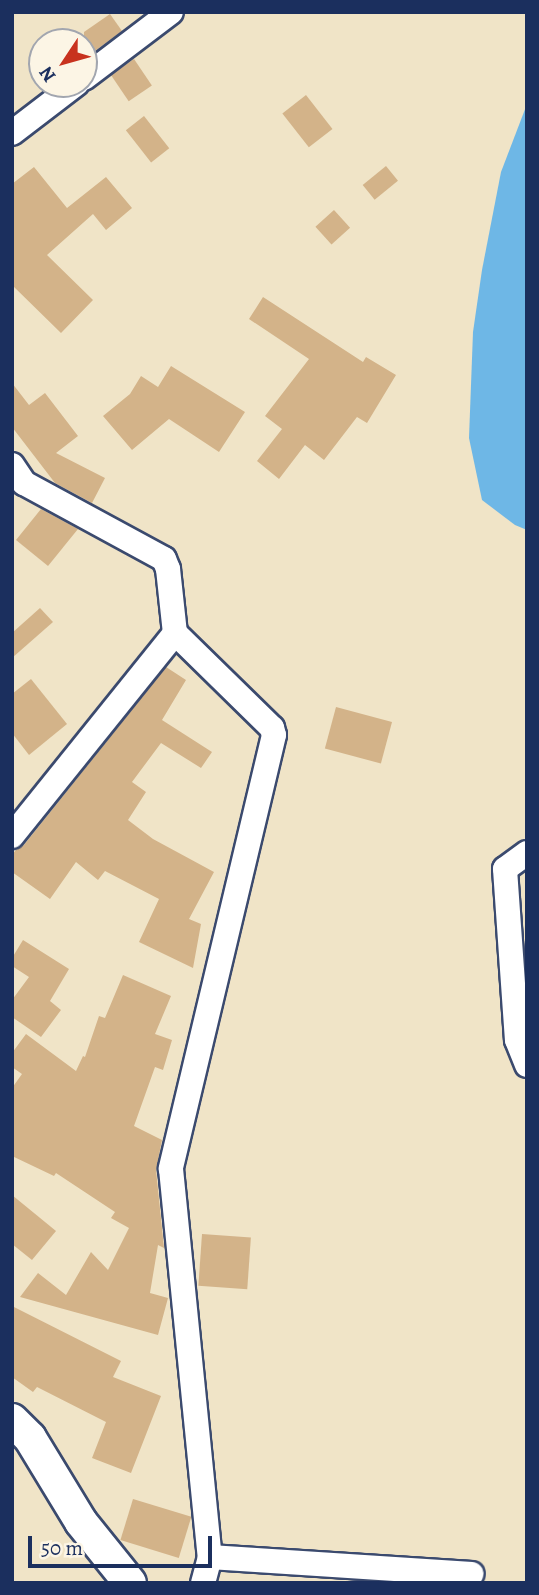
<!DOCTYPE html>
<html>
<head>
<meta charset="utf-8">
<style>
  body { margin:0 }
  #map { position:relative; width:539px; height:1595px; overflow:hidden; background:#f0e4c7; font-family:Alegreya,serif }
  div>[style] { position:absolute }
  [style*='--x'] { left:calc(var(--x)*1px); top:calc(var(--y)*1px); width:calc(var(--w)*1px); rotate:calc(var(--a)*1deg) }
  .water>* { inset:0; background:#6eb7e6 }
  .building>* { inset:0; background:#d3b389; transform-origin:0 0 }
  .roads { filter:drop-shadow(2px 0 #3b4a6e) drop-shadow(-2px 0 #3b4a6e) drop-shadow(0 2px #3b4a6e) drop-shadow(0 -2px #3b4a6e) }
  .minor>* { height:24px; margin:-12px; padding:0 12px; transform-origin:12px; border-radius:12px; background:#fff }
  .tertiary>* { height:32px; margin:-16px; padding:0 16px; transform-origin:16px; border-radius:16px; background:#fff }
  span { translate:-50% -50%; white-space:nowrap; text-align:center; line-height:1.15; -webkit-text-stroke:7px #fcf5e5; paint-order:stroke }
  .frame { position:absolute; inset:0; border:14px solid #1b2f5e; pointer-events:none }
  .north { position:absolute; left:28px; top:28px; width:70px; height:70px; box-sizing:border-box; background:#fcf5e5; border:2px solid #a2a6af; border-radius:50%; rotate:234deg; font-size:19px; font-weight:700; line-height:28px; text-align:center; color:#1b2f5e }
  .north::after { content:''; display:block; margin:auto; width:24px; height:32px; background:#c8321e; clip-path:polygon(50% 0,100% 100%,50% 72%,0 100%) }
  .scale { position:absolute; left:28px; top:1536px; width:184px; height:32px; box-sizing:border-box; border:4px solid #1b2f5e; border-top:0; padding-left:9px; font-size:21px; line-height:24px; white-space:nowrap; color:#1b2f5e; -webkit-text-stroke:5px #fcf5e5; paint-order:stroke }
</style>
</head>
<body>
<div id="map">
  <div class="water">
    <i style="clip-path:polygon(527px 104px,527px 530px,515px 525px,482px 500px,469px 438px,473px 332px,482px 270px,501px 172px)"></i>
  </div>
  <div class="building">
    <i style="clip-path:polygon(110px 14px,122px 31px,84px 59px,84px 32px)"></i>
    <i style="left:134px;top:59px;width:32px;height:28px;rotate:56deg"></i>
    <i style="left:306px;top:95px;width:43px;height:30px;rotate:52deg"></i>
    <i style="left:144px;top:116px;width:41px;height:23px;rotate:52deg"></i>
    <i style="left:386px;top:166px;width:19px;height:30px;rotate:51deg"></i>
    <i style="clip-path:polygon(34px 167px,67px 208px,106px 177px,132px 208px,106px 230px,93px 214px,47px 255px,93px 300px,61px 333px,12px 285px,12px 184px)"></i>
    <i style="left:334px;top:210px;width:24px;height:25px;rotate:48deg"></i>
    <i style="clip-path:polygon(263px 297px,363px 362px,366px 357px,396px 375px,367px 423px,357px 417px,324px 460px,305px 445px,279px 479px,257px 461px,282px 429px,265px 416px,309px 359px,249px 319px)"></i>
    <i style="clip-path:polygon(171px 366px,245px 412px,219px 452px,169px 419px,132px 450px,103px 416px,130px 394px,141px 376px,158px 387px)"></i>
    <i style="clip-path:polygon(12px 383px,29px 405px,45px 393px,78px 436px,56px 453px,105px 478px,92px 503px,55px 483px,12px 427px)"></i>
    <i style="clip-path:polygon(41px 509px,78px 529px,48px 566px,16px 540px)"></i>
    <i style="clip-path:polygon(40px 608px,53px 622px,12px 658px,12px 633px)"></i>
    <i style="clip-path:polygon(166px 667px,186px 680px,162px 720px,212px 752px,201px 768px,161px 743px,132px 782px,146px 792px,128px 820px,153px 839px,214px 872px,189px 919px,201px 924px,193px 968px,139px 942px,159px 899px,105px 871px,98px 880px,76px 862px,50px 899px,12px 872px,12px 855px,16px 850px,24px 845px)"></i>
    <i style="clip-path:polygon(31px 679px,67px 724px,29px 755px,12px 733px,12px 694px)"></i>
    <i style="left:336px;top:707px;width:58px;height:43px;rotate:15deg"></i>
    <i style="clip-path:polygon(23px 940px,69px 969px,50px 1001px,61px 1010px,41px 1037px,12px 1017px,12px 1000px,29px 977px,12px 966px,12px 958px)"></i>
    <i style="clip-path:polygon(123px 975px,171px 996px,155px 1034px,172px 1040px,163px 1070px,155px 1067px,134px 1126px,162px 1140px,156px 1170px,164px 1248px,158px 1245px,150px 1293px,168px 1298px,158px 1335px,20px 1297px,38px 1273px,66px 1295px,91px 1252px,108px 1270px,129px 1228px,111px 1218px,115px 1212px,56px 1173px,54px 1176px,12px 1156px,12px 1088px,22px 1074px,12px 1067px,12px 1053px,26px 1034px,76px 1071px,83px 1056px,85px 1057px,99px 1016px,105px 1018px)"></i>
    <i style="clip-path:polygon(12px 1195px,56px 1231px,32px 1260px,12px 1244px)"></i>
    <i style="left:202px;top:1234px;width:49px;height:52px;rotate:4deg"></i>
    <i style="clip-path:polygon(12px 1306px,121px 1361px,113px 1377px,161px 1396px,131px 1473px,92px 1458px,106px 1422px,37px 1387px,33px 1392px,12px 1377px)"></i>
    <i style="left:133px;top:1499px;width:61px;height:43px;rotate:17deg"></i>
  </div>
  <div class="roads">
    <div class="minor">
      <i style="--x:84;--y:78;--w:109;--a:-37.2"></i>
      <i style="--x:12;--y:133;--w:81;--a:-37.4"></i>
      <i style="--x:12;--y:465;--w:22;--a:56"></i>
      <i style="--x:24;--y:483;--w:159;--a:28.5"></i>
      <i style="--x:164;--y:559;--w:11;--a:68"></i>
      <i style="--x:168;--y:569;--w:64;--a:83.8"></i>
      <i style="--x:175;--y:633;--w:136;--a:44.4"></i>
      <i style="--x:272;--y:728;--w:7;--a:74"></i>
      <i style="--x:274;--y:735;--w:446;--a:103.4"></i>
      <i style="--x:171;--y:1169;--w:390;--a:84.3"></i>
      <i style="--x:210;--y:1557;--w:27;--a:105"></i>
      <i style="--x:12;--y:836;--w:260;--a:-51.2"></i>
      <i style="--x:527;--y:853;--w:27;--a:144"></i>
      <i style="--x:505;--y:869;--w:171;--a:86"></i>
      <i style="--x:517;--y:1040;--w:27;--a:68"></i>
      <i style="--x:210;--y:1557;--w:262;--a:3.7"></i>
    </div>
    <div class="tertiary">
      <i style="--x:12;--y:1420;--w:25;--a:45"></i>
      <i style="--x:30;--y:1438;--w:98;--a:58.7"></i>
      <i style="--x:81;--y:1522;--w:78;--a:51.2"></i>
    </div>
  </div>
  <div class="frame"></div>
  <div class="north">N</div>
  <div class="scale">50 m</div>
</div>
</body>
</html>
